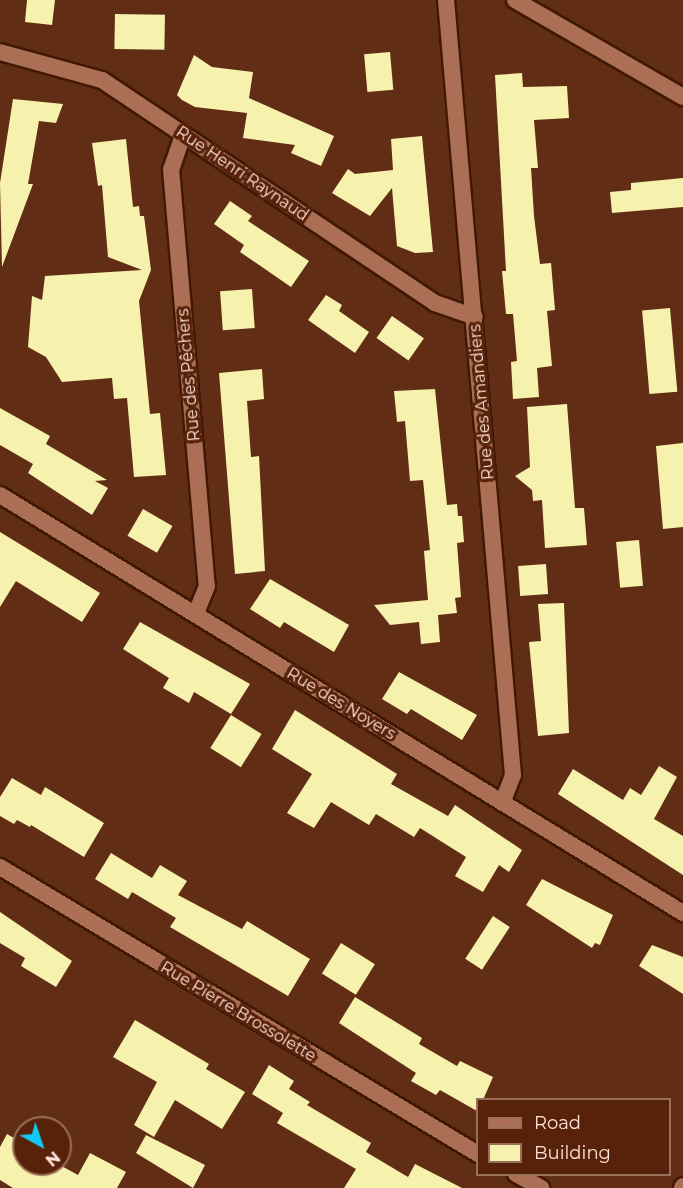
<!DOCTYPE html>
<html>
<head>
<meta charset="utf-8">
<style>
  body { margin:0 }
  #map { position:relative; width:683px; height:1188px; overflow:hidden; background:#622d15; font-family:Montserrat,sans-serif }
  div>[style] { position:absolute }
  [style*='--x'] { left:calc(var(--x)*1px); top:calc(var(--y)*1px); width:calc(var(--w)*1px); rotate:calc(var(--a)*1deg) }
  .building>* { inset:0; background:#f7f1ae; transform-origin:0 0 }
  .roads { filter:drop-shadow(2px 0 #401805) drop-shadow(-2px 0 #401805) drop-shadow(0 2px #401805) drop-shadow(0 -2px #401805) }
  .minor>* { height:16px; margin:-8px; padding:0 8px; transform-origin:8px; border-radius:8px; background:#ab6f56 }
  .secondary>* { height:16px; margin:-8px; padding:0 8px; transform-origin:8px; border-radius:8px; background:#ab6f56 }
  span { translate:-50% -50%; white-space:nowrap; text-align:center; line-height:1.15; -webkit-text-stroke:6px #572209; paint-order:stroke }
  .street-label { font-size:16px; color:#fde1d6 }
  .legend { position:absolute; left:476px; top:1098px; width:195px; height:78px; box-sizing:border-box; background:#572209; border:2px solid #996e5b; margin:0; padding:8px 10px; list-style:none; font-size:18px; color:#fde1d6 }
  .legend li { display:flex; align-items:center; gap:12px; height:30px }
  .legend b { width:30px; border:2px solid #996e5b }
  .north { position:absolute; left:12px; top:1116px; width:60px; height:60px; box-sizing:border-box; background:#572209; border:2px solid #996e5b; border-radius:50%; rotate:140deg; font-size:16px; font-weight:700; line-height:24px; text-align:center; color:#fde1d6 }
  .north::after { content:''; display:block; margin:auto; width:21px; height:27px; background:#10cafa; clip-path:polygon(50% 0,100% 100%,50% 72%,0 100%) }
</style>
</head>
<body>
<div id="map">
  <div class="building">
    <i style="clip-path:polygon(27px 0,55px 0,52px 25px,25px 22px)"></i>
    <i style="left:115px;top:14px;width:50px;height:35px;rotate:1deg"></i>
    <i style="left:390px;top:52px;width:38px;height:26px;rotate:85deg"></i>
    <i style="clip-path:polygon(194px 55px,212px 67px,253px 72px,249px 98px,334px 136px,321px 166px,291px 153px,295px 145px,243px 138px,247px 113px,195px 107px,182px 100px,177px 95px)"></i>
    <i style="clip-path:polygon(522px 73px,523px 87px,567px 86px,569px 118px,534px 120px,538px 168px,531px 168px,534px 216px,540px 264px,551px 263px,555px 310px,547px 311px,552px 366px,537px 368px,539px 397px,513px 399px,511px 362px,517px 361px,513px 314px,506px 314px,502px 271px,506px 271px,495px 75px)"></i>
    <i style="clip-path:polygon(13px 99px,63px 104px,56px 123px,39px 121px,28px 184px,33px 184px,2px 267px,0 183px)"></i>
    <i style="clip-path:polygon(422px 136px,433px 252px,415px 253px,397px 246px,392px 188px,370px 216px,332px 193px,348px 169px,355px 174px,393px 170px,391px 139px)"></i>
    <i style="clip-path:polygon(126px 139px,133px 207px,139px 206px,140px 216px,144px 216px,151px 270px,139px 301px,150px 414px,160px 413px,166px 475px,134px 477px,127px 398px,114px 399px,112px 378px,62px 382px,46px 357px,28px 347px,32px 296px,42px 300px,45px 276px,142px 270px,108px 257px,102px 185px,98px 186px,92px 143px)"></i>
    <i style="clip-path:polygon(683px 178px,683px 207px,612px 213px,610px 192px,631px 190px,631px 183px)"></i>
    <i style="clip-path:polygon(230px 201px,252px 216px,248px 221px,309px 261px,291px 287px,240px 252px,244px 245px,214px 224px)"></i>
    <i style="left:252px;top:289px;width:39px;height:32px;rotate:86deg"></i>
    <i style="clip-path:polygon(326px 295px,342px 305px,339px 311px,369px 332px,355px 353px,308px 320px)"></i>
    <i style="left:670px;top:308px;width:84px;height:28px;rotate:85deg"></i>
    <i style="left:392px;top:316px;width:39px;height:27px;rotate:35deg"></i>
    <i style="clip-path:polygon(262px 369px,264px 399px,247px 401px,251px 457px,259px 456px,265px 571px,235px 574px,219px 373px)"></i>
    <i style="clip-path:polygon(435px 389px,447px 505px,457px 504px,458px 516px,462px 516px,464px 542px,457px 543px,461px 597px,455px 598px,457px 613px,438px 615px,440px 642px,421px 644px,419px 622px,390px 625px,374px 605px,428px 600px,424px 551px,430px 550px,423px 480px,410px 481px,405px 421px,397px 422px,394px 391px)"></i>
    <i style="clip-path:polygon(567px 404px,575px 508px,584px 508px,587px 545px,545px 548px,542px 500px,533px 501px,532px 490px,515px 476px,530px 467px,527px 407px)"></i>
    <i style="clip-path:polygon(0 408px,50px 436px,46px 444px,107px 480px,95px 481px,108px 488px,92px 515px,28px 473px,33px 464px,0 445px)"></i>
    <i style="clip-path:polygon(683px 443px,683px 527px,663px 529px,656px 446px)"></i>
    <i style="left:143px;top:509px;width:34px;height:31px;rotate:30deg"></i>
    <i style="clip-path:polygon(0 532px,100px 593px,82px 622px,16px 581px,0 607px)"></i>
    <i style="left:639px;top:540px;width:46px;height:23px;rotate:85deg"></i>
    <i style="left:546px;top:564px;width:30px;height:28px;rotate:86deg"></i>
    <i style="clip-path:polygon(270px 579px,349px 625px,334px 652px,284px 622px,280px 628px,250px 609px)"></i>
    <i style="clip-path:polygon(564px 603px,569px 733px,538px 736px,529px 642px,541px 641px,538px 604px)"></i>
    <i style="clip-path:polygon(140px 622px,250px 684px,231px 714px,194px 692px,189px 703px,163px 688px,169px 678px,123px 649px)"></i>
    <i style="clip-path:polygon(399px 672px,477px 715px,462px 740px,411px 709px,407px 714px,382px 699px)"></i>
    <i style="clip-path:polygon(295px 710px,397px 774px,391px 784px,448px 816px,455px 805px,522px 850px,509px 872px,499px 865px,483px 892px,455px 876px,466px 857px,420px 828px,414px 837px,376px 814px,369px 825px,331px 802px,314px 828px,287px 813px,312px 774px,272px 749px)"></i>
    <i style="left:231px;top:715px;width:36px;height:39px;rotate:32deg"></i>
    <i style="clip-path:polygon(659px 766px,677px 777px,654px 819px,683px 836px,683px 875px,558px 794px,573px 769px,623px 800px,630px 788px,641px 795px)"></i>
    <i style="clip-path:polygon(12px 778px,41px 795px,45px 787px,104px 823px,84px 857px,31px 825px,30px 827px,17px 820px,14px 824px,0 816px,0 797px)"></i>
    <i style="clip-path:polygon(111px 853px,152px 878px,160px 865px,187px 881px,178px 895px,242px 929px,247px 921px,310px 959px,288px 996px,170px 927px,176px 918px,132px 892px,128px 899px,95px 879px)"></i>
    <i style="clip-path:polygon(542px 879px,613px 915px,600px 945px,595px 943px,592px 948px,526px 905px)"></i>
    <i style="clip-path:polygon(0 912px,72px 961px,56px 987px,21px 966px,25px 958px,0 943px)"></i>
    <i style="left:493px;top:916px;width:20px;height:51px;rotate:33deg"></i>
    <i style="left:341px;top:943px;width:40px;height:36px;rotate:32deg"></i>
    <i style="clip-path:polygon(652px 945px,683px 957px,683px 994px,639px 966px)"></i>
    <i style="clip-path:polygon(355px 997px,422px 1038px,419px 1044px,457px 1066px,460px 1061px,493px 1077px,483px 1100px,477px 1100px,477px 1111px,440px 1090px,436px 1095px,411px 1081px,416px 1073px,339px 1023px)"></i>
    <i style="clip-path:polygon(135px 1020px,209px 1064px,206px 1069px,245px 1092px,222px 1129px,175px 1100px,154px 1137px,134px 1125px,157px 1082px,113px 1057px)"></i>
    <i style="clip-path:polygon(269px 1065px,294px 1081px,289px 1089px,310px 1102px,307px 1105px,371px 1143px,366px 1152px,408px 1177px,415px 1164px,462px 1188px,344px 1188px,356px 1169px,277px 1123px,283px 1113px,252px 1094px)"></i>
    <i style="clip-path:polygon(7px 1134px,24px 1144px,24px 1164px,58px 1164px,78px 1175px,90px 1153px,126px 1172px,117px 1188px,13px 1188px,0 1180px,0 1147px)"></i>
    <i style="clip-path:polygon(146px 1135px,205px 1165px,193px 1188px,136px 1153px)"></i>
  </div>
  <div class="roads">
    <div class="minor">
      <i style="--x:446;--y:0;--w:778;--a:85.06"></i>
      <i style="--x:513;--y:775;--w:30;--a:111"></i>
      <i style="--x:0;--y:52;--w:106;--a:15.4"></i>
      <i style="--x:102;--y:80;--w:401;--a:33.8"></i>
      <i style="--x:435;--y:303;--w:42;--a:19.3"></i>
      <i style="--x:183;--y:135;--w:36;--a:109"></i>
      <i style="--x:171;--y:169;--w:419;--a:85.1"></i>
      <i style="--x:207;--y:586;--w:31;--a:112"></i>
      <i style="--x:0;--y:495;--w:801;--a:31.47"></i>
      <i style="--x:0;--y:867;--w:558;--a:30.98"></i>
      <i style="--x:516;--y:1174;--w:29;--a:29"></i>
      <i style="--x:682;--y:1188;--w:2;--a:-63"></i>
    </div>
    <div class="secondary">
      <i style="--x:515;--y:0;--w:194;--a:30"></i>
    </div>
  </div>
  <div class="street-label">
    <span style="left:242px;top:174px;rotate:34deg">Rue Henri Raynaud</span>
    <span style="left:189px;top:375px;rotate:-95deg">Rue des Pêchers</span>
    <span style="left:482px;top:402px;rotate:-95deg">Rue des Amandiers</span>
    <span style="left:341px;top:704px;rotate:31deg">Rue des Noyers</span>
    <span style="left:238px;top:1012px;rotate:31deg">Rue Pierre Brossolette</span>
  </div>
  <ul class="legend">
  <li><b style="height:8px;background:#ab6f56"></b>Road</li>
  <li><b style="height:16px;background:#f7f1ae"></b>Building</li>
  </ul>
  <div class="north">N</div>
</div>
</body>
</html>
